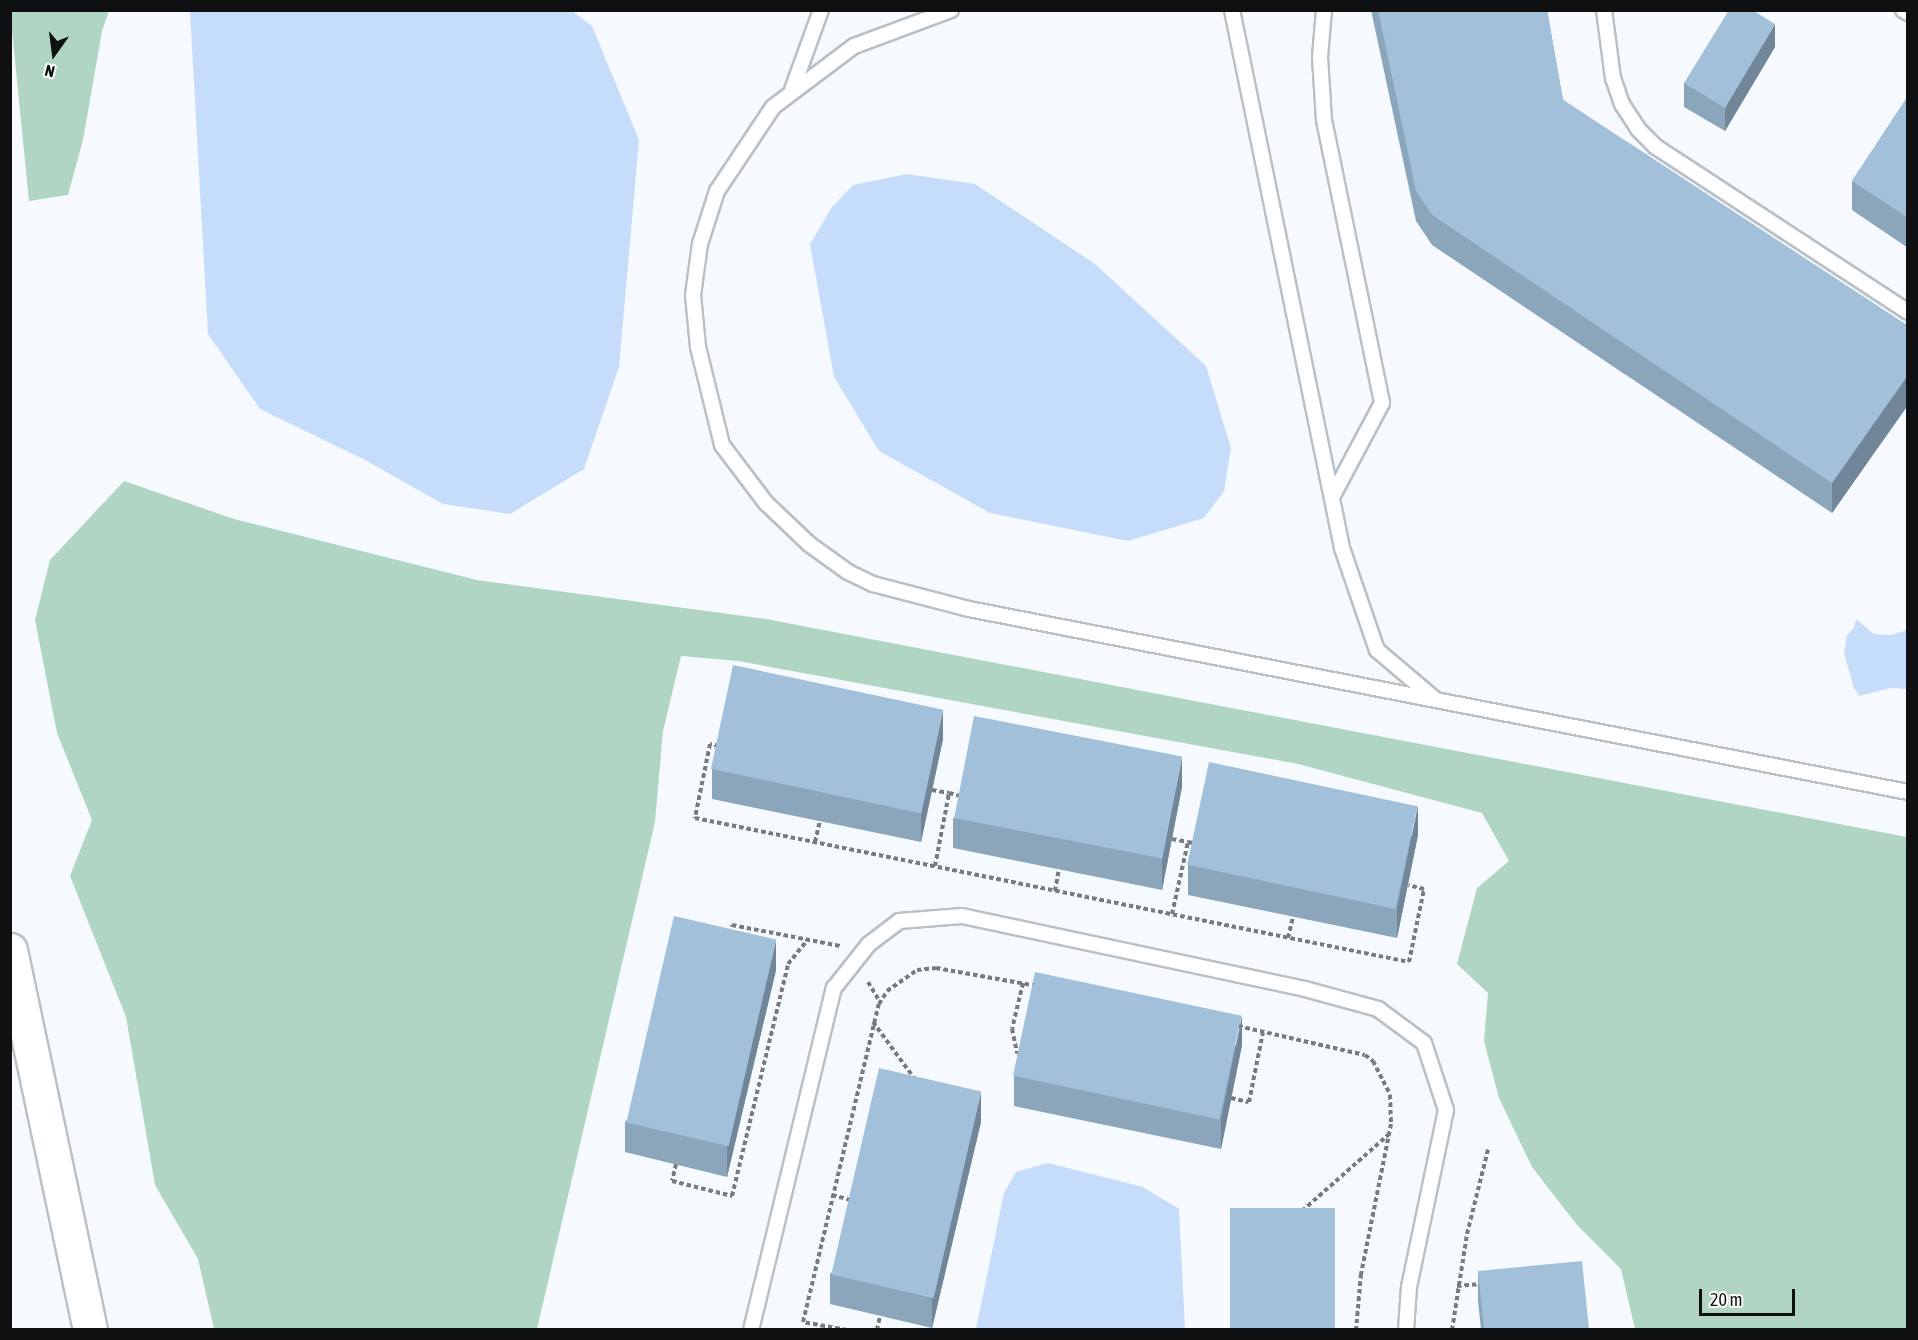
<!DOCTYPE html>
<html>
<head>
<meta charset="utf-8">
<style>
  body { margin:0 }
  #map { position:relative; width:1918px; height:1340px; overflow:hidden; background:#f6fafe; font-family:"Asap Condensed",sans-serif }
  div>[style] { position:absolute }
  [style*='--x'] { left:calc(var(--x)*1px); top:calc(var(--y)*1px); width:calc(var(--w)*1px); rotate:calc(var(--a)*1deg) }
  .green>* { inset:0; background:#b1d5c3 }
  .water>* { inset:0; background:#c5ddfb }
  .path>* { height:4px; margin-top:-2px; transform-origin:0; background:repeating-linear-gradient(90deg,#787b7e 0 4.5px,transparent 0 7.5px) }
  .roads { filter:drop-shadow(2px 0 #b9c0c6) drop-shadow(-2px 0 #b9c0c6) drop-shadow(0 2px #b9c0c6) drop-shadow(0 -2px #b9c0c6) }
  .lane>* { height:14px; margin:-7px; padding:0 7px; transform-origin:7px; border-radius:7px; background:#fff }
  .highway>* { height:33px; margin:-16.5px; padding:0 16.5px; transform-origin:16.5px; border-radius:16.5px; background:#fff }
  .wall>* { inset:0; background:#8ba5bb }
  .shaded-wall>* { inset:0; background:#718699 }
  .building>* { inset:0; background:#a2c0da; transform-origin:0 0 }
  span { translate:-50% -50%; white-space:nowrap; text-align:center; line-height:1.15; -webkit-text-stroke:6px #fff; paint-order:stroke }
  .frame { position:absolute; inset:0; border:12px solid #0e1012; pointer-events:none }
  .north { position:absolute; left:24px; top:24px; width:60px; height:60px; -webkit-text-stroke:4px #fff; paint-order:stroke; rotate:194deg; font-size:16px; font-weight:700; line-height:24px; text-align:center; color:#0e1012 }
  .north::after { content:''; display:block; margin:auto; width:21px; height:27px; background:#0e1012; clip-path:polygon(50% 0,100% 100%,50% 72%,0 100%) }
  .scale { position:absolute; left:1699px; top:1289px; width:96px; height:27px; box-sizing:border-box; border:3px solid #0e1012; border-top:0; padding-left:8px; font-size:18px; line-height:21px; white-space:nowrap; color:#0e1012; -webkit-text-stroke:4px #fff; paint-order:stroke }
</style>
</head>
<body>
<div id="map">
  <div class="green">
    <i style="clip-path:polygon(10px 11px,109px 11px,102px 31px,83px 140px,68px 195px,29px 201px)"></i>
    <i style="clip-path:polygon(124px 481px,234px 519px,477px 580px,766px 619px,1907px 837px,1907px 1329px,1635px 1329px,1621px 1269px,1577px 1225px,1532px 1167px,1499px 1098px,1484px 1041px,1488px 993px,1457px 964px,1477px 888px,1509px 861px,1482px 813px,1298px 764px,738px 661px,681px 656px,663px 731px,655px 822px,537px 1329px,214px 1329px,198px 1259px,155px 1185px,126px 1017px,70px 876px,92px 820px,57px 733px,35px 620px,50px 560px)"></i>
  </div>
  <div class="water">
    <i style="clip-path:polygon(572px 11px,592px 26px,639px 140px,619px 367px,584px 469px,510px 514px,443px 504px,365px 460px,260px 409px,208px 334px,190px 11px)"></i>
    <i style="clip-path:polygon(907px 174px,975px 184px,1095px 264px,1206px 366px,1231px 448px,1224px 491px,1204px 518px,1128px 541px,990px 513px,879px 451px,834px 377px,810px 244px,832px 207px,853px 185px)"></i>
    <i style="clip-path:polygon(1856px 619px,1874px 634px,1891px 635px,1907px 630px,1907px 689px,1891px 688px,1859px 696px,1854px 688px,1844px 653px,1847px 635px,1854px 628px)"></i>
    <i style="clip-path:polygon(1048px 1163px,1143px 1187px,1179px 1209px,1185px 1329px,976px 1329px,1004px 1193px,1016px 1172px)"></i>
  </div>
  <div class="path">
    <i style="--x:719;--y:746;--w:9;--a:-167"></i>
    <i style="--x:710;--y:744;--w:76;--a:101.5"></i>
    <i style="--x:695;--y:818;--w:728;--a:11.4"></i>
    <i style="--x:1409;--y:962;--w:75;--a:-78.4"></i>
    <i style="--x:1424;--y:889;--w:16;--a:-166"></i>
    <i style="--x:932;--y:790;--w:17;--a:10"></i>
    <i style="--x:1172;--y:839;--w:16;--a:11"></i>
    <i style="--x:815;--y:842;--w:22;--a:-77"></i>
    <i style="--x:935;--y:866;--w:74;--a:-79.1"></i>
    <i style="--x:949;--y:793;--w:11;--a:15"></i>
    <i style="--x:1055;--y:891;--w:22;--a:-80"></i>
    <i style="--x:1172;--y:914;--w:74;--a:-77.5"></i>
    <i style="--x:1188;--y:842;--w:9;--a:13"></i>
    <i style="--x:730;--y:934;--w:9;--a:-77"></i>
    <i style="--x:732;--y:925;--w:110;--a:11"></i>
    <i style="--x:1288;--y:938;--w:23;--a:-77"></i>
    <i style="--x:868;--y:982;--w:23;--a:59"></i>
    <i style="--x:1023;--y:983;--w:47;--a:103.4"></i>
    <i style="--x:1012;--y:1029;--w:25;--a:78"></i>
    <i style="--x:1017;--y:1053;--w:6;--a:9"></i>
    <i style="--x:873;--y:1022;--w:69;--a:53.8"></i>
    <i style="--x:1238;--y:1026;--w:130;--a:12.9"></i>
    <i style="--x:1365;--y:1055;--w:10;--a:37"></i>
    <i style="--x:1373;--y:1061;--w:38;--a:63"></i>
    <i style="--x:1390;--y:1095;--w:29;--a:88"></i>
    <i style="--x:1391;--y:1124;--w:153;--a:101.3"></i>
    <i style="--x:1361;--y:1274;--w:56;--a:95.1"></i>
    <i style="--x:1231;--y:1098;--w:18;--a:13"></i>
    <i style="--x:1249;--y:1102;--w:71;--a:-78.7"></i>
    <i style="--x:676;--y:1164;--w:17;--a:103"></i>
    <i style="--x:672;--y:1181;--w:62;--a:14"></i>
    <i style="--x:732;--y:1196;--w:239;--a:-76.4"></i>
    <i style="--x:788;--y:964;--w:32;--a:-51"></i>
    <i style="--x:832;--y:1195;--w:20;--a:15"></i>
    <i style="--x:1302;--y:1211;--w:116;--a:-41.5"></i>
    <i style="--x:1457;--y:1286;--w:23;--a:-5"></i>
    <i style="--x:847;--y:1330;--w:45;--a:-169.7"></i>
    <i style="--x:803;--y:1322;--w:327;--a:-76.6"></i>
    <i style="--x:879;--y:1004;--w:15;--a:-58"></i>
    <i style="--x:887;--y:991;--w:37;--a:-35"></i>
    <i style="--x:917;--y:970;--w:19;--a:-6"></i>
    <i style="--x:936;--y:968;--w:103;--a:10.1"></i>
    <i style="--x:877;--y:1330;--w:14;--a:-78"></i>
    <i style="--x:1452;--y:1330;--w:97;--a:-81.1"></i>
    <i style="--x:1467;--y:1234;--w:87;--a:-76"></i>
  </div>
  <div class="roads">
    <div class="lane">
      <i style="--x:951;--y:10;--w:103;--a:159.6"></i>
      <i style="--x:854;--y:46;--w:101;--a:143"></i>
      <i style="--x:773;--y:107;--w:101;--a:123.7"></i>
      <i style="--x:717;--y:191;--w:56;--a:107.8"></i>
      <i style="--x:700;--y:244;--w:51;--a:97.8"></i>
      <i style="--x:693;--y:295;--w:52;--a:84.5"></i>
      <i style="--x:698;--y:347;--w:101;--a:76.2"></i>
      <i style="--x:722;--y:445;--w:73;--a:52.8"></i>
      <i style="--x:766;--y:503;--w:59;--a:43.6"></i>
      <i style="--x:809;--y:544;--w:48;--a:35.7"></i>
      <i style="--x:848;--y:572;--w:28;--a:26"></i>
      <i style="--x:873;--y:584;--w:99;--a:14.6"></i>
      <i style="--x:969;--y:609;--w:957;--a:11.03"></i>
      <i style="--x:1232;--y:10;--w:549;--a:78.44"></i>
      <i style="--x:1342;--y:548;--w:108;--a:71.1"></i>
      <i style="--x:1377;--y:650;--w:77;--a:40.3"></i>
      <i style="--x:1324;--y:10;--w:47;--a:94.9"></i>
      <i style="--x:1320;--y:57;--w:63;--a:86.4"></i>
      <i style="--x:1324;--y:120;--w:289;--a:78.4"></i>
      <i style="--x:1382;--y:403;--w:106;--a:118"></i>
      <i style="--x:1604;--y:10;--w:69;--a:82.5"></i>
      <i style="--x:1613;--y:78;--w:28;--a:71"></i>
      <i style="--x:1622;--y:104;--w:30;--a:57"></i>
      <i style="--x:1638;--y:129;--w:25;--a:45"></i>
      <i style="--x:1656;--y:147;--w:301;--a:33.2"></i>
      <i style="--x:1903;--y:10;--w:6;--a:31"></i>
      <i style="--x:792;--y:90;--w:85;--a:-70.1"></i>
      <i style="--x:751;--y:1330;--w:352;--a:-76.4"></i>
      <i style="--x:834;--y:988;--w:56;--a:-51.5"></i>
      <i style="--x:869;--y:944;--w:38;--a:-37"></i>
      <i style="--x:899;--y:921;--w:63;--a:-4.5"></i>
      <i style="--x:962;--y:916;--w:351;--a:12"></i>
      <i style="--x:1305;--y:989;--w:76;--a:15.3"></i>
      <i style="--x:1378;--y:1009;--w:57;--a:36.5"></i>
      <i style="--x:1424;--y:1043;--w:71;--a:71.8"></i>
      <i style="--x:1446;--y:1110;--w:181;--a:101.8"></i>
      <i style="--x:1409;--y:1287;--w:43;--a:94"></i>
    </div>
    <div class="highway">
      <i style="--x:10;--y:950;--w:388;--a:78.1"></i>
    </div>
  </div>
  <div class="wall">
    <i style="clip-path:polygon(1371px 10px,1547px 10px,1563px 100px,1908px 326px,1908px 405px,1832px 513px,1432px 245px,1416px 221px)"></i>
    <i style="clip-path:polygon(1775px 47px,1725px 131px,1684px 107px,1684px 83px)"></i>
    <i style="clip-path:polygon(1908px 96px,1908px 248px,1852px 210px,1852px 181px)"></i>
    <i style="clip-path:polygon(943px 739px,921px 842px,712px 799px,712px 769px)"></i>
    <i style="clip-path:polygon(1182px 787px,1162px 890px,953px 848px,953px 818px)"></i>
    <i style="clip-path:polygon(1418px 835px,1397px 938px,1188px 895px,1188px 865px)"></i>
    <i style="clip-path:polygon(776px 970px,727px 1177px,625px 1152px,625px 1122px)"></i>
    <i style="clip-path:polygon(1242px 1045px,1221px 1149px,1014px 1106px,1014px 1076px)"></i>
    <i style="clip-path:polygon(981px 1122px,932px 1328px,830px 1304px,830px 1274px)"></i>
    <i style="clip-path:polygon(1478px 1271px,1589px 1329px,1481px 1329px,1478px 1301px)"></i>
  </div>
  <div class="shaded-wall">
    <i style="clip-path:polygon(1775px 24px,1775px 47px,1725px 131px,1725px 108px)"></i>
    <i style="clip-path:polygon(1908px 375px,1908px 405px,1832px 513px,1832px 483px)"></i>
    <i style="clip-path:polygon(943px 709px,943px 739px,921px 842px,921px 812px)"></i>
    <i style="clip-path:polygon(1182px 757px,1182px 787px,1162px 890px,1162px 860px)"></i>
    <i style="clip-path:polygon(1418px 805px,1418px 835px,1397px 938px,1397px 908px)"></i>
    <i style="clip-path:polygon(776px 940px,776px 970px,727px 1177px,727px 1147px)"></i>
    <i style="clip-path:polygon(1242px 1015px,1242px 1045px,1221px 1149px,1221px 1119px)"></i>
    <i style="clip-path:polygon(981px 1092px,981px 1122px,932px 1328px,932px 1298px)"></i>
  </div>
  <div class="building">
    <i style="clip-path:polygon(1378px 10px,1547px 10px,1563px 100px,1908px 326px,1908px 375px,1832px 483px,1432px 215px,1416px 191px)"></i>
    <i style="clip-path:polygon(1729px 10px,1752px 10px,1775px 24px,1725px 108px,1684px 83px)"></i>
    <i style="clip-path:polygon(1908px 96px,1908px 218px,1852px 181px)"></i>
    <i style="left:733px;top:665px;width:215px;height:106px;rotate:12deg"></i>
    <i style="left:974px;top:716px;width:212px;height:104px;rotate:11deg"></i>
    <i style="left:1209px;top:762px;width:213px;height:105px;rotate:12deg"></i>
    <i style="left:674px;top:916px;width:105px;height:212px;rotate:13deg"></i>
    <i style="left:1035px;top:972px;width:211px;height:106px;rotate:12deg"></i>
    <i style="left:879px;top:1068px;width:105px;height:212px;rotate:13deg"></i>
    <i style="left:1335px;top:1208px;width:121px;height:105px;rotate:90deg"></i>
    <i style="clip-path:polygon(1582px 1261px,1589px 1329px,1484px 1329px,1478px 1271px)"></i>
  </div>
  <div class="frame"></div>
  <div class="north">N</div>
  <div class="scale">20 m</div>
</div>
</body>
</html>
